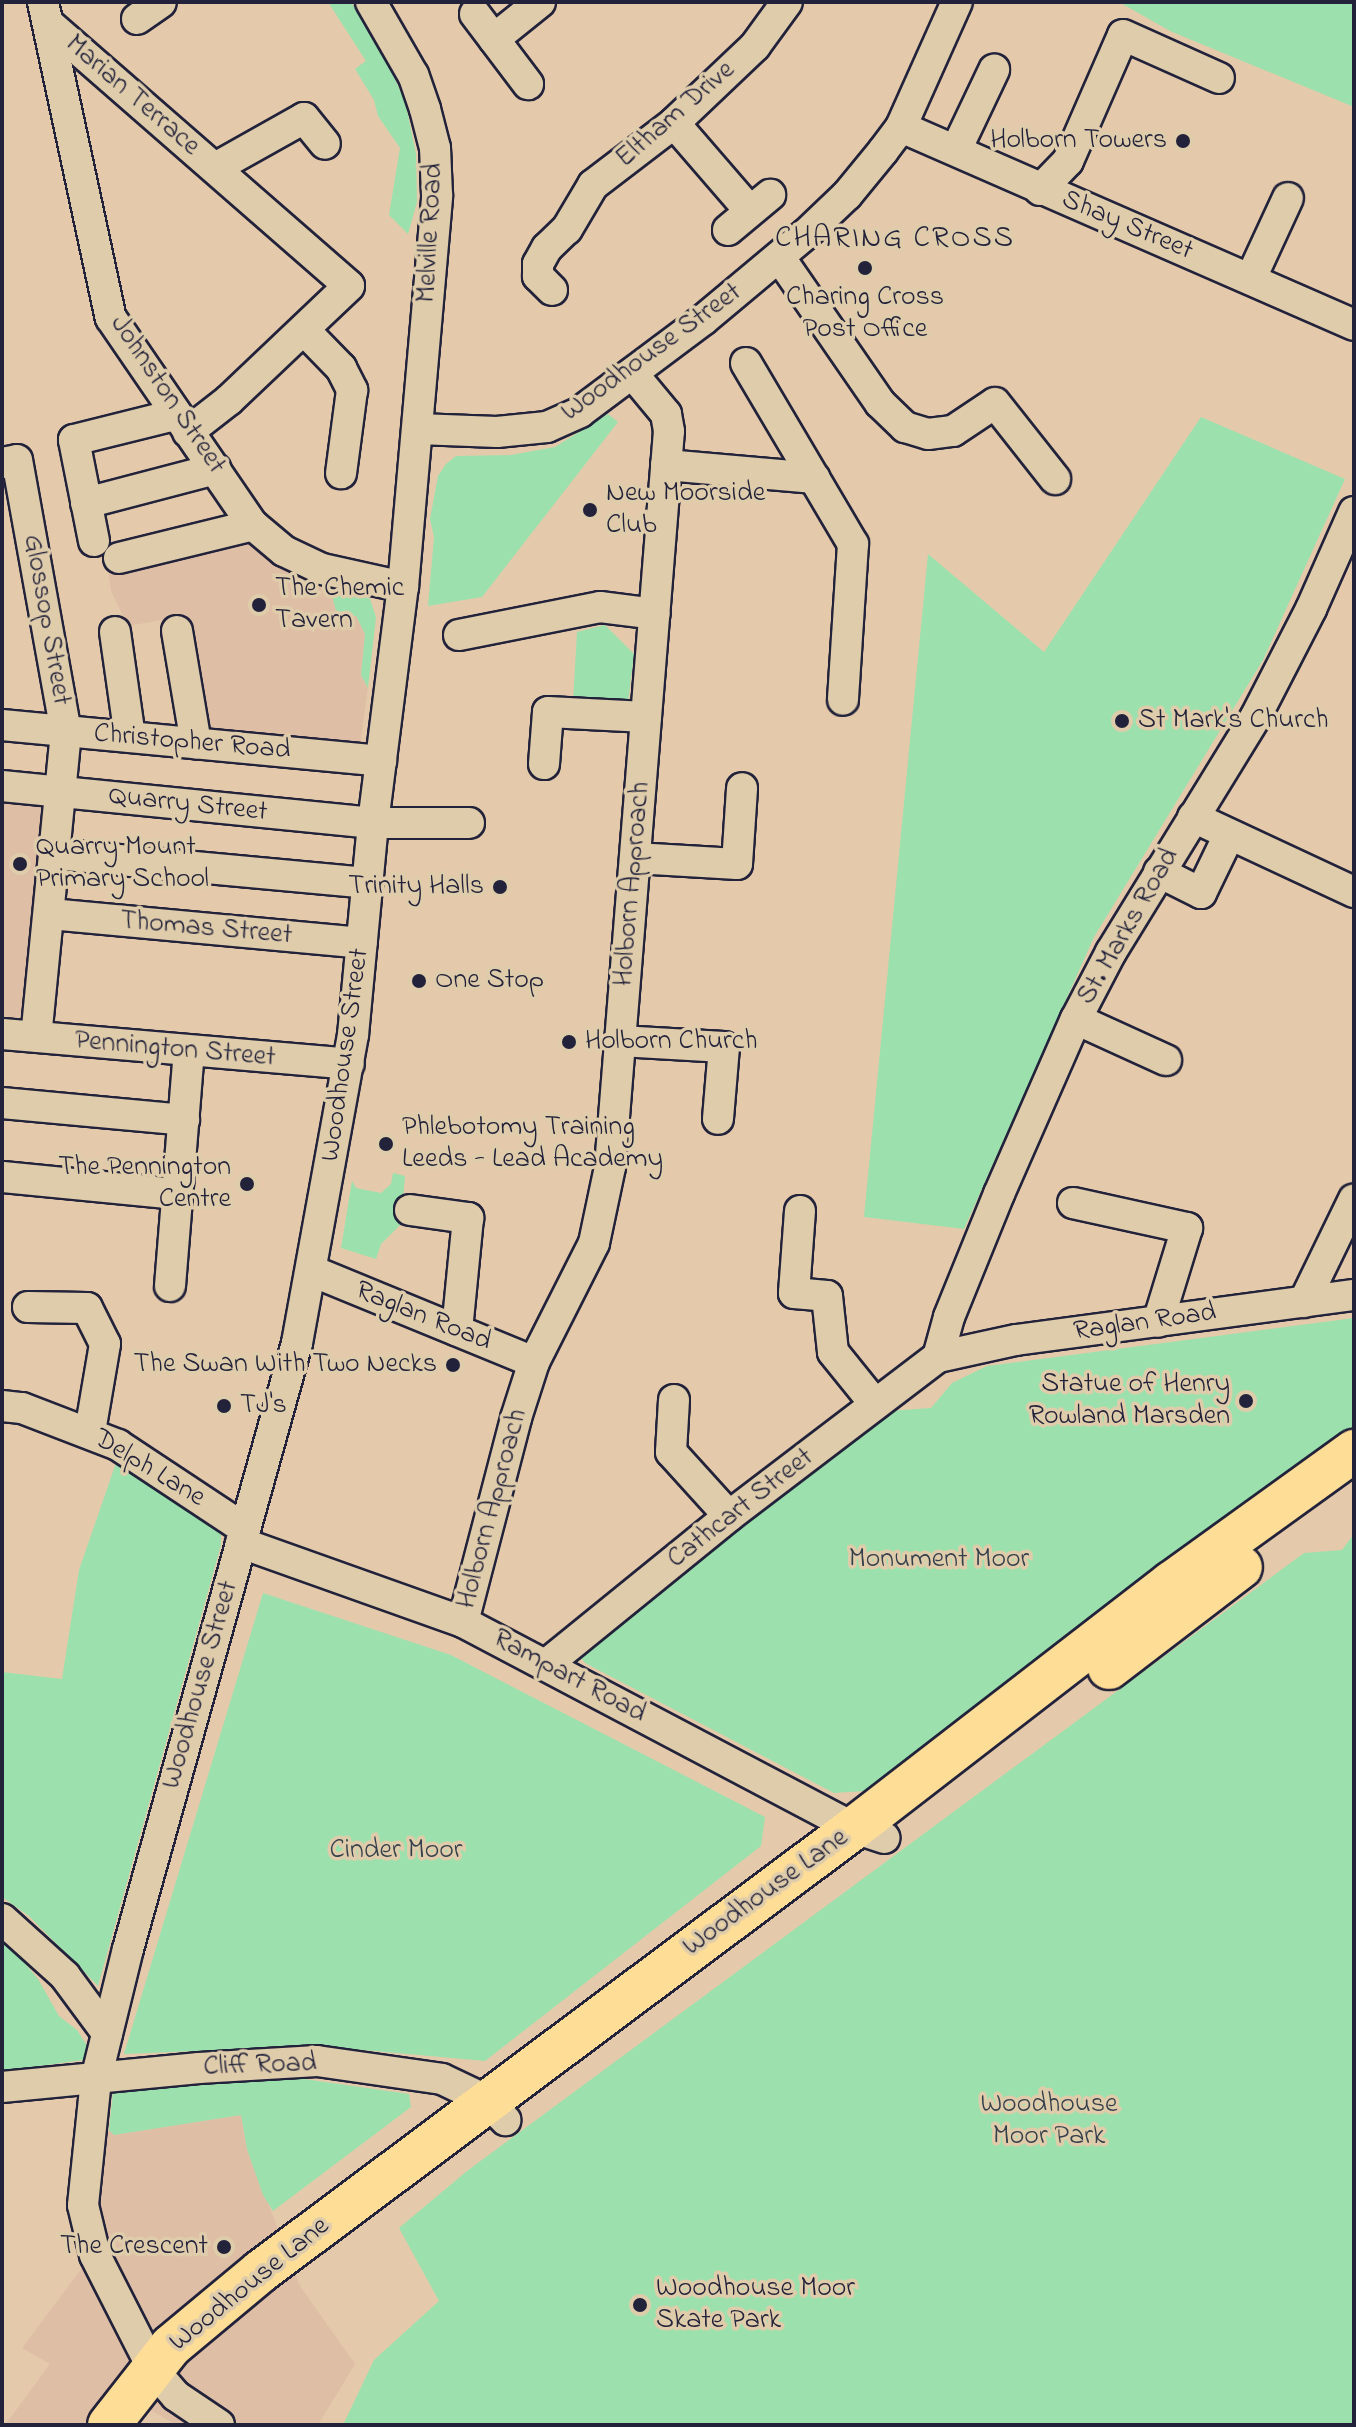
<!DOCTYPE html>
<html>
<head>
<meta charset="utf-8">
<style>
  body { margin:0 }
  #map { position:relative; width:1356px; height:2427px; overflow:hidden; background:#e4caab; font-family:"Indie Flower",sans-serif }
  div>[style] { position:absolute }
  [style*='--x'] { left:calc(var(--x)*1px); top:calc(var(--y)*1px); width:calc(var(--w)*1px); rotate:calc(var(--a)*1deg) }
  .built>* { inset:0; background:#debea5 }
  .green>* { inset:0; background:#9ce1ad }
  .roads { filter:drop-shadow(2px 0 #22223b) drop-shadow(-2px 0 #22223b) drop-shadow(0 2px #22223b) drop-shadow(0 -2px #22223b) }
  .minor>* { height:30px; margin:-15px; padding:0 15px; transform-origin:15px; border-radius:15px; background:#dfccaa }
  .highway>* { height:42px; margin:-21px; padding:0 21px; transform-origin:21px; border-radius:21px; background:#fedd96 }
  .dots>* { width:22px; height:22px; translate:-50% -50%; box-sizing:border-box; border:4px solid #dfccaa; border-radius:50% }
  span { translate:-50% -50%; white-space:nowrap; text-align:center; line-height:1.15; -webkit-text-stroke:7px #dfccaa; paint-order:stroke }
  .street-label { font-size:28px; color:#22223b }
  .poi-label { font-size:28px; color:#22223b }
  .right { translate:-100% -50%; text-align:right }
  .left { translate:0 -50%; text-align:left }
  .park-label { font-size:28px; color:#343f4c }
  .neighbourhood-label { font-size:30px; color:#22223b; letter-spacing:2px }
  .frame { position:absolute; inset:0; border:4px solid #22223b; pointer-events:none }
</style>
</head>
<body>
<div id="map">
  <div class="built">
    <i style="clip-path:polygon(235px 519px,271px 558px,295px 576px,331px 592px,337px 614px,356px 616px,365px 634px,361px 675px,368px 688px,360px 746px,200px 730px,179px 617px,128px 626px,111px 591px,105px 544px)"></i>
    <i style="clip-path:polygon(2px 802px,43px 807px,24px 1018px,2px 1016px)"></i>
    <i style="clip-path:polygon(241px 2115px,247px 2149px,300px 2286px,355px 2364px,318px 2425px,176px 2425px,116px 2390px,88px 2425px,5px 2425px,50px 2364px,22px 2348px,82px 2268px,90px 2131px,109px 2130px,114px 2135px)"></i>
  </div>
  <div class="green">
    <i style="clip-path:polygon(328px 2px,351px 2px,383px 53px,405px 101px,416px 154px,417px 202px,408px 234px,389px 215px,400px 148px,378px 116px,374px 100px,355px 69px,366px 61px)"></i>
    <i style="clip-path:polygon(1119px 2px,1354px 2px,1354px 107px,1170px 31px)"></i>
    <i style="clip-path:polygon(608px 414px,618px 422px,482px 597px,428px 606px,434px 537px,430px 519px,438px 476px,446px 464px,456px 456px,511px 455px,555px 447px)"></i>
    <i style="clip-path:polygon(1201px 417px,1345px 479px,1263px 660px,1094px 937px,964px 1229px,864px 1217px,928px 554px,1044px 652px)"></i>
    <i style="clip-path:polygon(356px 591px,370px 599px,376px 617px,368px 688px,361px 675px,365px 634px,356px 616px,337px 615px,331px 592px)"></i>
    <i style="clip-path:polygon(605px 625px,634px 654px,628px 702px,573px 702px,577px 632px)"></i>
    <i style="clip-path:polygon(393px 1173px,405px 1176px,401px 1224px,381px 1244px,376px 1259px,341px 1248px,352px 1181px,356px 1188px,381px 1193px,391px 1184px)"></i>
    <i style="clip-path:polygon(1354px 1318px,1354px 1434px,880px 1790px,834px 1793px,585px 1663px,581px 1658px,582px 1652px,875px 1420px,888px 1411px,931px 1408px,952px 1383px,987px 1366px)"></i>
    <i style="clip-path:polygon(116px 1463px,221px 1529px,221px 1545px,98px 1986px,29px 1916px,2px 1897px,2px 1672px,62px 1679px,79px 1570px)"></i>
    <i style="clip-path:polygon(1354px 1534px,1354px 2425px,343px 2425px,374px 2360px,439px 2301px,399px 2228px,467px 2171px,1304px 1553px,1342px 1550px)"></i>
    <i style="clip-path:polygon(263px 1593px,451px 1655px,765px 1817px,761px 1846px,485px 2061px,319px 2046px,124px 2054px)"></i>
    <i style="clip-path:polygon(2px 1936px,38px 1979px,59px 2016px,77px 2030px,88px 2047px,84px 2060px,2px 2071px)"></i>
    <i style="clip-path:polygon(297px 2078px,409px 2094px,411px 2107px,273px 2211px,263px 2195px,247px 2149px,241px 2115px,114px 2135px,109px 2130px,113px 2092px)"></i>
  </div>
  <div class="roads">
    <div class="minor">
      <i style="--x:43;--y:2;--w:323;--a:77.9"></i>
      <i style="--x:111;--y:318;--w:251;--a:55.6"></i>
      <i style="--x:253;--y:525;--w:40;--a:40"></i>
      <i style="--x:284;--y:551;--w:42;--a:25.3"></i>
      <i style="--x:322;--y:569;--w:83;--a:12.5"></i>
      <i style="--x:475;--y:14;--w:88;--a:52.9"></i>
      <i style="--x:137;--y:19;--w:29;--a:-35"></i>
      <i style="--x:49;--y:24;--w:398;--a:41.1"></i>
      <i style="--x:349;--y:286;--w:166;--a:136.5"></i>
      <i style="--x:229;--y:400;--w:52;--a:142"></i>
      <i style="--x:494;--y:39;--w:59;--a:-38.8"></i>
      <i style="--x:674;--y:123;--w:116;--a:49.2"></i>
      <i style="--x:901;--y:127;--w:494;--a:23.6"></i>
      <i style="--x:956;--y:150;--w:89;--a:-64.6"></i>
      <i style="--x:215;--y:168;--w:102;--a:-29.3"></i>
      <i style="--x:304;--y:118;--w:33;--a:51"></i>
      <i style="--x:1040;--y:190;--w:40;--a:-46"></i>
      <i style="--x:1068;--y:161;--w:137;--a:-66.4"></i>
      <i style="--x:1123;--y:35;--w:105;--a:24.1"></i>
      <i style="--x:728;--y:230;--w:55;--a:-39.8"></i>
      <i style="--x:780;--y:258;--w:176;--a:55.4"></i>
      <i style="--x:880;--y:403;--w:35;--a:44"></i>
      <i style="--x:905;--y:427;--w:24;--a:17"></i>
      <i style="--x:928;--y:434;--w:25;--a:-7"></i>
      <i style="--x:953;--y:431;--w:50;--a:-33.7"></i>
      <i style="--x:995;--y:403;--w:97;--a:51.7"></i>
      <i style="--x:1251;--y:278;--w:88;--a:-65.2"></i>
      <i style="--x:552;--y:290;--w:20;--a:-135"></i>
      <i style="--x:538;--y:276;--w:12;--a:-90"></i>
      <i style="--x:538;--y:264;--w:18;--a:-61"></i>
      <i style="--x:547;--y:248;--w:28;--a:-44"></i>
      <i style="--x:567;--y:229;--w:51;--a:-59.4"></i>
      <i style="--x:593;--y:185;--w:102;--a:-37.4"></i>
      <i style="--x:674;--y:123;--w:112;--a:-43.5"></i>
      <i style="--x:755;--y:46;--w:54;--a:-54"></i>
      <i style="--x:305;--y:331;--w:52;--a:45.8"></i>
      <i style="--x:341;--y:368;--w:25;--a:63"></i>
      <i style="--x:352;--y:390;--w:84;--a:97.5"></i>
      <i style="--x:746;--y:363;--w:134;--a:59.4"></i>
      <i style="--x:418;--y:429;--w:79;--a:2.2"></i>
      <i style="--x:497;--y:432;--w:50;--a:-5.7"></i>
      <i style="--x:547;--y:427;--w:36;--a:-24"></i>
      <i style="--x:580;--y:412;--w:154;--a:-36.8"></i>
      <i style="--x:703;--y:320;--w:134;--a:-39.9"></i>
      <i style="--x:806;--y:234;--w:57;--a:-43.6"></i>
      <i style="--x:847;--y:195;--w:57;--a:-50.7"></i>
      <i style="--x:883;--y:151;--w:30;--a:-53"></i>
      <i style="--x:901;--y:127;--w:137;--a:-65.9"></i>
      <i style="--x:2;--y:463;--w:15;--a:-11"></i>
      <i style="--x:17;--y:460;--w:276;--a:79.8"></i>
      <i style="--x:66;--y:732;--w:306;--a:95.6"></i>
      <i style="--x:666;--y:465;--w:149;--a:5"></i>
      <i style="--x:814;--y:478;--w:77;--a:59.4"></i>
      <i style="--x:853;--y:544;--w:156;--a:93.7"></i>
      <i style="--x:86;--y:503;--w:134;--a:-14.7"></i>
      <i style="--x:94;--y:541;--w:103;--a:-101.2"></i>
      <i style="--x:74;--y:440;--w:103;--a:-14"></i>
      <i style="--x:119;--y:558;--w:138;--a:-13.8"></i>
      <i style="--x:177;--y:631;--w:114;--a:80.4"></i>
      <i style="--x:115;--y:632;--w:106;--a:81.9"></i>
      <i style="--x:459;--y:635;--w:144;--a:-11.2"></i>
      <i style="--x:600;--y:607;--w:55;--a:7.3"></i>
      <i style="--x:2;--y:725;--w:381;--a:5.4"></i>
      <i style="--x:544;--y:764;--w:52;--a:-85.6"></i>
      <i style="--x:548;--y:712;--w:98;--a:2.9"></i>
      <i style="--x:2;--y:786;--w:373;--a:5.7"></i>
      <i style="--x:373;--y:823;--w:96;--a:0"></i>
      <i style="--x:1193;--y:817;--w:178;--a:25"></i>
      <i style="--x:55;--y:854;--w:313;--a:5.3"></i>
      <i style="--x:635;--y:858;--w:102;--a:3.4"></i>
      <i style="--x:737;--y:864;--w:76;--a:-86.2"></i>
      <i style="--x:1159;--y:872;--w:47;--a:26.6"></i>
      <i style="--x:1201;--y:893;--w:64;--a:-64.2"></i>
      <i style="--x:50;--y:914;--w:313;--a:5.3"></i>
      <i style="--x:1076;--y:1019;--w:99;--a:24.5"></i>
      <i style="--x:2;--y:1034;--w:348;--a:4.9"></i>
      <i style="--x:620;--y:1041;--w:104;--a:3.3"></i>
      <i style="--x:724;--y:1047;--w:72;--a:94.8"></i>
      <i style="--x:2;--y:1103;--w:183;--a:5.3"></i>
      <i style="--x:3;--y:1177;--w:175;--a:5.6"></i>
      <i style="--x:1073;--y:1203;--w:117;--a:12.4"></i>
      <i style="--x:1187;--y:1228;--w:98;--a:107.1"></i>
      <i style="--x:410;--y:1210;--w:59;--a:7.9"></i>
      <i style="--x:468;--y:1218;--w:113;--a:95.6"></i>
      <i style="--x:800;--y:1211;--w:82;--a:94.2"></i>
      <i style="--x:794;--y:1293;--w:33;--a:5"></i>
      <i style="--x:827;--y:1296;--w:56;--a:83.9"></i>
      <i style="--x:833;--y:1352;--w:67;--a:51.1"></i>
      <i style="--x:312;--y:1271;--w:240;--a:22.3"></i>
      <i style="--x:170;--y:1286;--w:235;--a:-85.4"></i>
      <i style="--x:1304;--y:1302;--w:114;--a:-64.1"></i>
      <i style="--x:28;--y:1307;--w:59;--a:1"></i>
      <i style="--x:87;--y:1308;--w:40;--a:63.4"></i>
      <i style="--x:105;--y:1344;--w:89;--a:99.7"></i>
      <i style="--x:938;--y:1357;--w:41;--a:-74.6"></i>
      <i style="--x:949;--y:1317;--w:133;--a:-67.9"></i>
      <i style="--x:999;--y:1194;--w:191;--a:-66.3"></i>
      <i style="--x:1076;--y:1019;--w:76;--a:-62.4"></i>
      <i style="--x:1111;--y:952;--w:275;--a:-58.4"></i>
      <i style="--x:1255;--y:718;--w:123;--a:-62.8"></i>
      <i style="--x:1311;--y:609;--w:106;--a:-66.1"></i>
      <i style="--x:674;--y:1400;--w:52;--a:93.3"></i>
      <i style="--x:671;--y:1452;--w:86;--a:47.8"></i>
      <i style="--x:2;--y:1406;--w:20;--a:6"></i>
      <i style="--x:22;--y:1408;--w:103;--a:21.1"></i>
      <i style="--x:118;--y:1445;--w:152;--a:33.5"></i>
      <i style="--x:241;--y:1543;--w:236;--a:19.6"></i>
      <i style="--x:463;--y:1622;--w:442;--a:27.8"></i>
      <i style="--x:854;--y:1828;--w:32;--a:18"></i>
      <i style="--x:463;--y:1622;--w:211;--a:-75.4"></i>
      <i style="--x:516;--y:1418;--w:59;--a:-72.2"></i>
      <i style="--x:534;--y:1362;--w:133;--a:-63.2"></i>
      <i style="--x:594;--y:1243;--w:78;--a:-78.1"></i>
      <i style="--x:610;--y:1167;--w:738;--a:-85.42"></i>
      <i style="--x:669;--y:431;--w:17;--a:-100"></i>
      <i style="--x:666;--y:414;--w:53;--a:-129.7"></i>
      <i style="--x:547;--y:1664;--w:235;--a:-39.1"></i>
      <i style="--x:729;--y:1516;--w:263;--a:-37.3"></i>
      <i style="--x:938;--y:1357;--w:80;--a:-12.3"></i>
      <i style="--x:1016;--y:1340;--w:341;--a:-7.6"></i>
      <i style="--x:2;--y:1919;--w:85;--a:42.1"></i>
      <i style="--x:65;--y:1976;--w:71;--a:53.6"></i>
      <i style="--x:2;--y:2087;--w:198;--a:-5.5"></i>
      <i style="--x:199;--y:2068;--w:118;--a:-3.4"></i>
      <i style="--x:317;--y:2061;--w:126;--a:8.2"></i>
      <i style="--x:442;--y:2079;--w:49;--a:25.5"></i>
      <i style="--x:486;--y:2100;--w:28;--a:46"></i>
      <i style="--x:219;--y:2425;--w:52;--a:-146"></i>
      <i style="--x:176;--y:2396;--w:33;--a:-131"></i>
      <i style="--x:154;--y:2371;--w:130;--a:-117"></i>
      <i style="--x:95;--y:2255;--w:51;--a:-103.5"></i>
      <i style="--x:83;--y:2205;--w:127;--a:-84.1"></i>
      <i style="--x:96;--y:2079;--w:134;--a:-76.2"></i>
      <i style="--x:128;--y:1949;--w:629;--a:-74.42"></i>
      <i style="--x:297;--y:1343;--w:313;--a:-79.7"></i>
      <i style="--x:353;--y:1035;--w:213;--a:-84.6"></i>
      <i style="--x:373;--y:823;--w:238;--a:-82.8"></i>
      <i style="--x:403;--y:587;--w:393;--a:-85"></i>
      <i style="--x:437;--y:195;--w:47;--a:-92.4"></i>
      <i style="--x:435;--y:148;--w:40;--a:-104.4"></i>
      <i style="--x:425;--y:109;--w:36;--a:-109"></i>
      <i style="--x:413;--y:75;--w:84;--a:-119.9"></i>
    </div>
    <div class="highway">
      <i style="--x:1109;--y:1668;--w:166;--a:-37.4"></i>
      <i style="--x:109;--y:2425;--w:100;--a:-51.9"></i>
      <i style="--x:171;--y:2346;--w:117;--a:-39.8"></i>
      <i style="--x:261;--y:2271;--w:740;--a:-36.76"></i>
      <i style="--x:854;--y:1828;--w:401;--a:-37.7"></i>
      <i style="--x:1171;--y:1583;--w:226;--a:-35.8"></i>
    </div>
  </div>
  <div class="dots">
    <i style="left:1183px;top:141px;background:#22223b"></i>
    <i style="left:865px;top:268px;background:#22223b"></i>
    <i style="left:590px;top:510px;background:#22223b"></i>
    <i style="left:259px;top:605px;background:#22223b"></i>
    <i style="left:1122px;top:721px;background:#22223b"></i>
    <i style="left:20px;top:864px;background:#22223b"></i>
    <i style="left:500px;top:887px;background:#22223b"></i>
    <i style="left:419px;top:981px;background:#22223b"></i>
    <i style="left:569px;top:1042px;background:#22223b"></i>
    <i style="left:386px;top:1144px;background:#22223b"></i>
    <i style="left:247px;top:1184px;background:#22223b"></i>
    <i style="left:453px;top:1365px;background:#22223b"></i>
    <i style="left:1246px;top:1401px;background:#22223b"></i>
    <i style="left:224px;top:1406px;background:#22223b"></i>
    <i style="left:224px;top:2247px;background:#22223b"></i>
    <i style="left:640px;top:2305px;background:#22223b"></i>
  </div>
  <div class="street-label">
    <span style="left:132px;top:96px;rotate:41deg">Marian Terrace</span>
    <span style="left:676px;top:115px;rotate:-41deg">Eltham Drive</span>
    <span style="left:1127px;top:226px;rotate:23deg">Shay Street</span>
    <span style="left:431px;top:233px;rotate:-87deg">Melville Road</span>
    <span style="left:652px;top:353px;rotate:-36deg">Woodhouse Street</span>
    <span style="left:167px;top:395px;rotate:56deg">Johnston Street</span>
    <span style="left:46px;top:620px;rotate:80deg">Glossop Street</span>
    <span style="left:192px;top:743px;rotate:5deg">Christopher Road</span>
    <span style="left:188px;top:805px;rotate:6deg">Quarry Street</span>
    <span style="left:633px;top:884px;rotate:-85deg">Holborn Approach</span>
    <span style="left:1129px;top:927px;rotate:-60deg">St. Marks Road</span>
    <span style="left:206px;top:929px;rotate:5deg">Thomas Street</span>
    <span style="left:175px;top:1050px;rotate:5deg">Pennington Street</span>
    <span style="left:346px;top:1055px;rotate:-82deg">Woodhouse Street</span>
    <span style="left:423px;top:1317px;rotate:22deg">Raglan Road</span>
    <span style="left:1145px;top:1323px;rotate:-8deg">Raglan Road</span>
    <span style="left:149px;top:1469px;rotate:31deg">Delph Lane</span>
    <span style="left:493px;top:1509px;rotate:-75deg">Holborn Approach</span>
    <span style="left:741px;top:1509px;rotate:-38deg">Cathcart Street</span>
    <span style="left:569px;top:1677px;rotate:28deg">Rampart Road</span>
    <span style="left:201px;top:1685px;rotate:-74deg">Woodhouse Street</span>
    <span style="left:766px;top:1893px;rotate:-36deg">Woodhouse Lane</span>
    <span style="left:260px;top:2066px;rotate:-2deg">Cliff Road</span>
    <span style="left:250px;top:2285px;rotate:-39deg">Woodhouse Lane</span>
  </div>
  <div class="poi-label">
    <span class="right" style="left:1167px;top:141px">Holborn Towers</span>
    <span style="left:865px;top:314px">Charing Cross<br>Post Office</span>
    <span class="left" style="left:606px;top:510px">New Moorside<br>Club</span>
    <span class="left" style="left:275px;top:605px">The Chemic<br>Tavern</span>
    <span class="left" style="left:1138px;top:721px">St Mark's Church</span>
    <span class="left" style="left:36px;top:864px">Quarry Mount<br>Primary School</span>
    <span class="right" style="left:484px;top:887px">Trinity Halls</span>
    <span class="left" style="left:435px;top:981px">One Stop</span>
    <span class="left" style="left:585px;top:1042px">Holborn Church</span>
    <span class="left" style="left:402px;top:1144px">Phlebotomy Training<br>Leeds - Lead Academy</span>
    <span class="right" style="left:231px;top:1184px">The Pennington<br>Centre</span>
    <span class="right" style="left:437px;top:1365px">The Swan With Two Necks</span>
    <span class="right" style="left:1230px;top:1401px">Statue of Henry<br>Rowland Marsden</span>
    <span class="left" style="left:240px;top:1406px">TJ's</span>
    <span class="right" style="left:208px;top:2247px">The Crescent</span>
    <span class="left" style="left:656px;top:2305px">Woodhouse Moor<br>Skate Park</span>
  </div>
  <div class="park-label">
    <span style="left:939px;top:1560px">Monument Moor</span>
    <span style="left:396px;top:1851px">Cinder Moor</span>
    <span style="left:1049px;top:2121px">Woodhouse<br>Moor Park</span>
  </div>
  <div class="neighbourhood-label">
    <span style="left:895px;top:239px">CHARING CROSS</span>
  </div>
  <div class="frame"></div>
</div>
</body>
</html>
